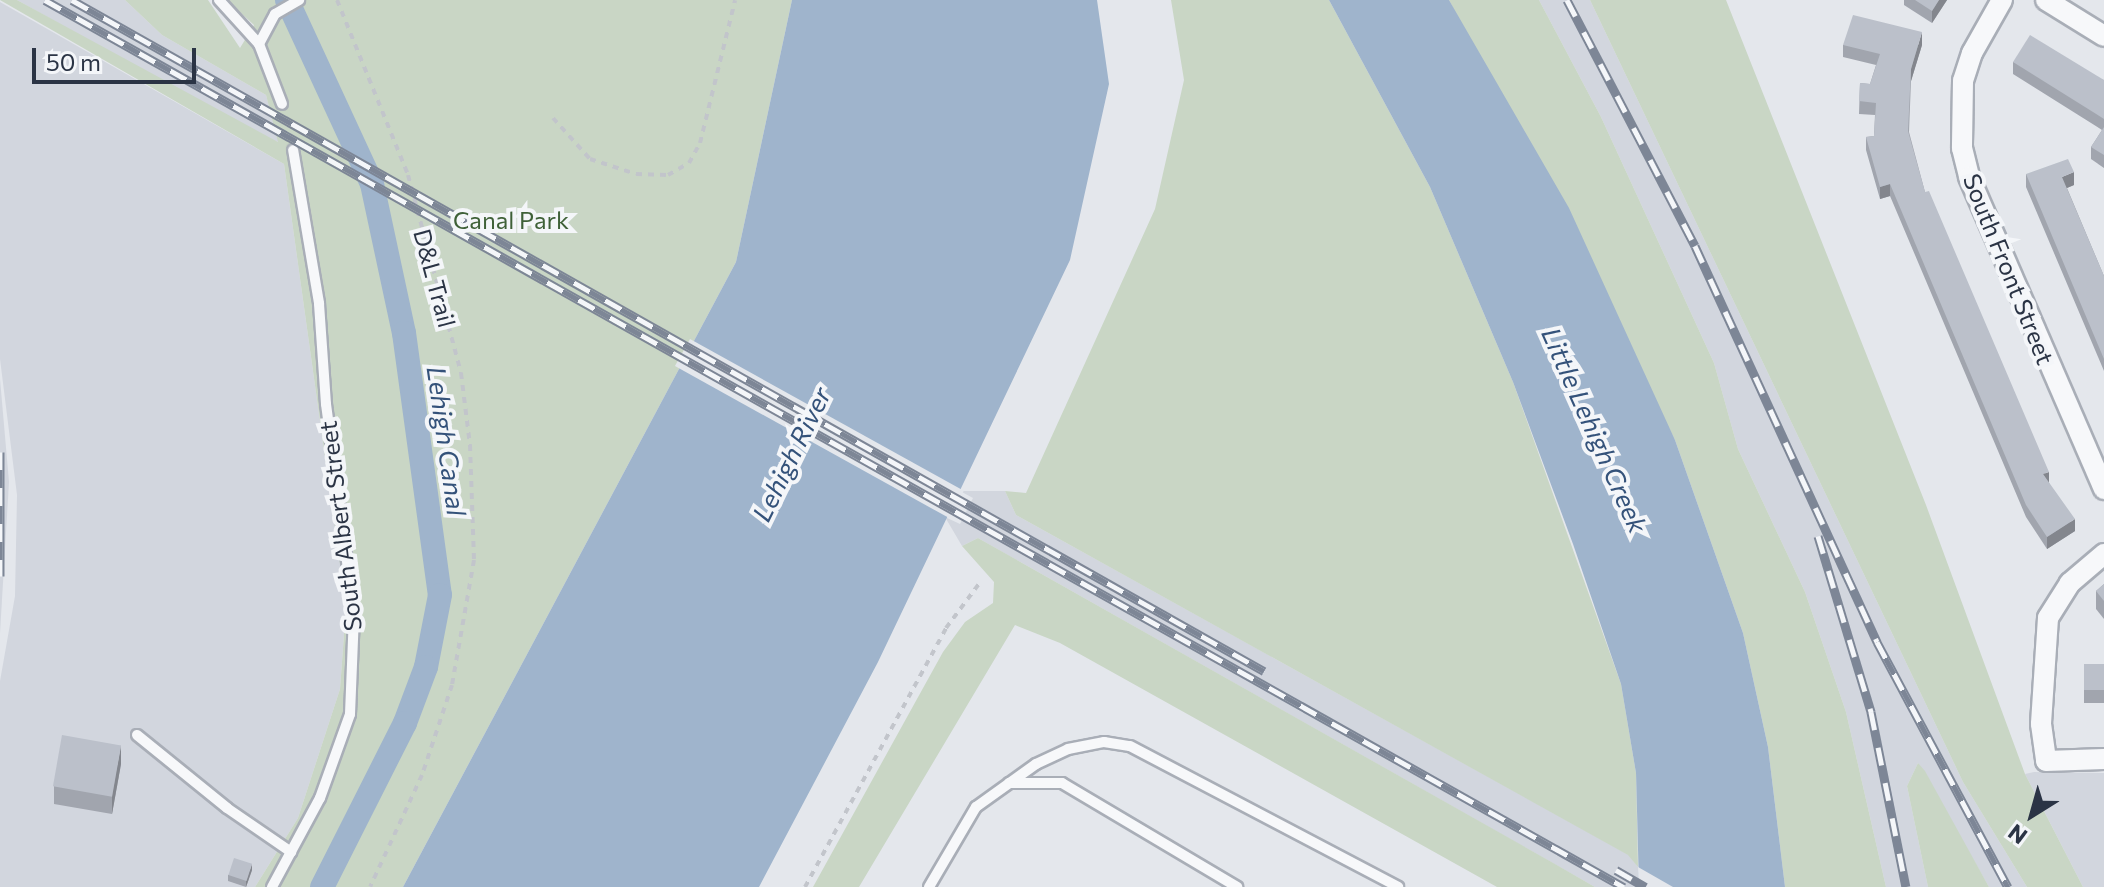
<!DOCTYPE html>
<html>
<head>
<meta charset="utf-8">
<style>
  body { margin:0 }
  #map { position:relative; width:2104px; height:887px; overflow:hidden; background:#e4e7ec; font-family:Commissioner,sans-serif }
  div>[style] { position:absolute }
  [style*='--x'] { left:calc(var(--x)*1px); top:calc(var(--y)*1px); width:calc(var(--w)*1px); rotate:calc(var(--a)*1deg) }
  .built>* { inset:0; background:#d2d6de }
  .green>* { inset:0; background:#c9d6c5 }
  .water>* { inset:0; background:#9fb4cc }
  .pier>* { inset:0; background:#e4e7ec; transform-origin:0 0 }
  .canal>* { height:24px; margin:-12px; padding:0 12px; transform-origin:12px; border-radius:12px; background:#9fb4cc }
  .path>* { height:4px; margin-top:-2px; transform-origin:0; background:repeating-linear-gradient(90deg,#c2c5cb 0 6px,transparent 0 12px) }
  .roads { filter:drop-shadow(2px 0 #a9aeb7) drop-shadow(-2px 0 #a9aeb7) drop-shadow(0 2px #a9aeb7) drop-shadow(0 -2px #a9aeb7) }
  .lane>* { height:10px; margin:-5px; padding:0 5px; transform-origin:5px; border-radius:5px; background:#f7f8fa }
  .street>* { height:20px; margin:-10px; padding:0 10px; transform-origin:10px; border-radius:10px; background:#f7f8fa }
  .rail>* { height:9px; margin-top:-4.5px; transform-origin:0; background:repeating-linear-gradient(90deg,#f4f6f9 0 18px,#7d8696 0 36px); box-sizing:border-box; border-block:2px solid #7d8696 }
  .wall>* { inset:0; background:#a1a5ae; transform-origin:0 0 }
  .shaded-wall>* { inset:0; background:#83868d }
  .building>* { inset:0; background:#bbc0ca; transform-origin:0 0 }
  span { translate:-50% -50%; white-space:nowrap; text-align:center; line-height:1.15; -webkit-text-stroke:8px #f4f6f9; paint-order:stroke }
  .park-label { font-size:24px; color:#3f6138 }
  .street-label { font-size:24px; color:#2b3445 }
  .water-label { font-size:26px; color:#34527a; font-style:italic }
  .north { position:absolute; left:1992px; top:775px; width:80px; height:80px; -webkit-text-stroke:6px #f4f6f9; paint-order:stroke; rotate:217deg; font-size:22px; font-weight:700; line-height:32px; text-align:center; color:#2b3445 }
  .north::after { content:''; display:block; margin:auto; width:28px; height:36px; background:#2b3445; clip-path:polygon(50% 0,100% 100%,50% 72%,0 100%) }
  .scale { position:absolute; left:32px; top:48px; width:164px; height:36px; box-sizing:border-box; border:4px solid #2b3445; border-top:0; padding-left:10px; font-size:24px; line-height:28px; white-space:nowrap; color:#2b3445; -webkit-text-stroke:6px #f4f6f9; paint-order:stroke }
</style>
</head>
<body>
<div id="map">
  <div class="built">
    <i style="clip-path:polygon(17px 0,125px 0,162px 35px,266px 95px,279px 142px,267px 140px)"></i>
    <i style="clip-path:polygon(1539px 0,1590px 0,1963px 782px,2027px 887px,1989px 887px,1918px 763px,1907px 786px,1928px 887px,1886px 887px,1846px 712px,1805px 592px,1738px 449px,1714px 363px,1601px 117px)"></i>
    <i style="clip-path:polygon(0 2px,284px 164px,346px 607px,340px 689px,298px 818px,255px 887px,0 887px,0 681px,15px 596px,17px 495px,0 359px)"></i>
    <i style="clip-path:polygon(0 379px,9px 482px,0 633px)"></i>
    <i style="clip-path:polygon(960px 491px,1005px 491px,1016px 515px,1629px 855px,1638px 867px,1639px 887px,1595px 887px,978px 538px,962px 546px,945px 517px,960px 524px,973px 498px)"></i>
    <i style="clip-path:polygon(2034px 772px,2104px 773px,2104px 887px,2083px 887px,2025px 774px)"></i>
  </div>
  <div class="green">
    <i style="clip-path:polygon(0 0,17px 0,278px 142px,266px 95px,162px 35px,125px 0,208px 0,240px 48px,254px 25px,227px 0,792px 0,736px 262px,403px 887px,255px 887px,298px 818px,340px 689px,346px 607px,284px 164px)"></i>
    <i style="clip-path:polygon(1171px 0,1329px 0,1430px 187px,1513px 382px,1621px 684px,1636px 773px,1638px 867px,1628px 855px,1016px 515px,1005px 491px,1026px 493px,1155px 209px,1184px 80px)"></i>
    <i style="clip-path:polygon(1449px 0,1539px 0,1601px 117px,1714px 363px,1738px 449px,1805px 592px,1846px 712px,1886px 887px,1785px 887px,1768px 747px,1743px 633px,1675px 440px)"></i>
    <i style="clip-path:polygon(1590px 0,1726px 0,1926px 505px,2025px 774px,2083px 887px,2027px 887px,1963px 782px)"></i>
    <i style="clip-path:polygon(978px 538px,1555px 864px,1595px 887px,1497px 887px,1060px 643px,1015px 625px,859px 887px,813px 887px,943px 652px,965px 622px,993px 603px,994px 582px,962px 546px)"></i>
    <i style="clip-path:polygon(1918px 763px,1925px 771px,1989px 887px,1928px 887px,1907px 786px)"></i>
  </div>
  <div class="water">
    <i style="clip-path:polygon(792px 0,1097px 0,1109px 84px,1070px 260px,878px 662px,759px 887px,403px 887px,736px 262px)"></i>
    <i style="clip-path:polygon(1329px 0,1449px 0,1569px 208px,1675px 440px,1743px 633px,1768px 747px,1785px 887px,1639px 887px,1636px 773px,1621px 684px,1573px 544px,1513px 382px,1430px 187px)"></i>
  </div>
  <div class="pier">
    <i style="left:690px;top:339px;width:313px;height:31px;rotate:29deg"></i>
    <i style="clip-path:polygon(1638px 867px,1673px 887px,1639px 887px)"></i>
  </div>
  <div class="canal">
    <i style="--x:287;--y:0;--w:203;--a:65.2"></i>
    <i style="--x:372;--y:184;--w:152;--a:77.9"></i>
    <i style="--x:404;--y:333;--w:264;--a:82.2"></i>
    <i style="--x:440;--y:595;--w:73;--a:101"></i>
    <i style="--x:426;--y:667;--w:60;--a:110.6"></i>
    <i style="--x:405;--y:723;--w:184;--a:116.8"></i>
  </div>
  <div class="path">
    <i style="--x:337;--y:0;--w:189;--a:67.9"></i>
    <i style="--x:408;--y:175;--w:205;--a:75"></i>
    <i style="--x:461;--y:373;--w:73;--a:82.9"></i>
    <i style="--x:470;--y:445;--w:115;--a:88"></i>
    <i style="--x:474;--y:560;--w:127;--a:100"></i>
    <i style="--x:452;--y:685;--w:95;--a:108.4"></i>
    <i style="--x:422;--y:775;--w:123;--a:114.9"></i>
    <i style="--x:553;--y:118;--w:55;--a:47.9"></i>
    <i style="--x:590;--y:159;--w:48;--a:18.1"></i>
    <i style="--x:636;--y:174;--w:32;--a:2"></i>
    <i style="--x:668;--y:175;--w:24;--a:-30"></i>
    <i style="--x:689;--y:163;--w:23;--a:-61"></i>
    <i style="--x:700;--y:143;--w:147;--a:-76.2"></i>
    <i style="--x:805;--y:887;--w:295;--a:-61.4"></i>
    <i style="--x:946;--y:628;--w:59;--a:-53.3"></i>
  </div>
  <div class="roads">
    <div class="lane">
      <i style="--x:219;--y:0;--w:59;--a:47.7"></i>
      <i style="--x:259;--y:44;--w:64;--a:69"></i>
      <i style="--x:259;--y:44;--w:34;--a:-62"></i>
      <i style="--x:275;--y:14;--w:28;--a:-30"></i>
      <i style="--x:137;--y:735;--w:116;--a:39"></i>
      <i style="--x:227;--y:808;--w:78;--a:34.5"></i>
      <i style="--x:1009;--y:783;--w:53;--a:0"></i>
      <i style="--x:1062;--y:783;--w:204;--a:30.7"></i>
      <i style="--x:272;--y:887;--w:101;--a:-61.7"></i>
      <i style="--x:320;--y:798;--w:89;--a:-70.3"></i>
      <i style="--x:350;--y:714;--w:100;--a:-87.7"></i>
      <i style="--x:354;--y:614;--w:212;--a:-97.6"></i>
      <i style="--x:326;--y:404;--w:101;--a:-94"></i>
      <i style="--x:319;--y:303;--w:155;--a:-99.6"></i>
      <i style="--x:929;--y:887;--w:93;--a:-59.6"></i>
      <i style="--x:976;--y:807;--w:74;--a:-35.6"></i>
      <i style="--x:1036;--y:764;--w:35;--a:-25"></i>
      <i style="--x:1068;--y:749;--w:37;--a:-11"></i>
      <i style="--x:1104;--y:742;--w:26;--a:9"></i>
      <i style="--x:1130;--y:746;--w:303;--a:27.7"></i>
    </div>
    <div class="street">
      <i style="--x:2002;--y:0;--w:61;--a:119.5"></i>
      <i style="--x:1972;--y:53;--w:29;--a:108"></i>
      <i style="--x:1963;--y:81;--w:67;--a:90.9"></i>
      <i style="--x:1962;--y:148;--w:30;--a:76"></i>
      <i style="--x:1969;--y:177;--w:340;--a:66.6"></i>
      <i style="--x:2046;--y:0;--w:68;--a:31.8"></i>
      <i style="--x:2104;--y:554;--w:45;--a:139.5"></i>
      <i style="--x:2070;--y:583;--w:41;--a:122.2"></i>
      <i style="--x:2048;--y:618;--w:106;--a:93.8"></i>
      <i style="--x:2041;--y:724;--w:37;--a:82"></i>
      <i style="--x:2046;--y:761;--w:58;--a:-2"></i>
    </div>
  </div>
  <div class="rail">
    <i style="--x:45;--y:0;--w:1811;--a:29.33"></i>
    <i style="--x:72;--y:0;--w:1368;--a:29.38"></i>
    <i style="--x:1567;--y:0;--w:277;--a:62.5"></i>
    <i style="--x:1695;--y:246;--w:436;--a:65.3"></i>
    <i style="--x:1877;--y:642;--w:278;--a:61.9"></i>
    <i style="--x:0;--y:452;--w:124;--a:90"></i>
    <i style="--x:1818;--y:536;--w:184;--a:73.2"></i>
    <i style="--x:1871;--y:712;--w:178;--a:78.7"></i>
    <i style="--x:1616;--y:870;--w:34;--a:30"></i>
  </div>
  <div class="wall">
    <i style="clip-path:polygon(1904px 0,1947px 0,1932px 23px,1904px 5px)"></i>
    <i style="clip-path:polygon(1843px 45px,1922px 45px,1911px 81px,1909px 132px,1925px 192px,2049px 483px,2075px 531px,2047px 549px,2026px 517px,1890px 196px,1880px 199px,1866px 150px,1866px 137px,1874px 136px,1875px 115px,1859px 114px,1860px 83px,1870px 84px,1876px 65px,1843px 57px)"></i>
    <i style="clip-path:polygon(2013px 62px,2104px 80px,2104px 168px,2091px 159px,2091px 147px,2102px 130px,2013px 74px)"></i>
    <i style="clip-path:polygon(2026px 174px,2074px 185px,2067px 188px,2104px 276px,2104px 371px,2026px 187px)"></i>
    <i style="clip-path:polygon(2104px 584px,2104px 619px,2096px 609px,2096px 591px)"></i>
    <i style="left:2084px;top:664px;width:20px;height:39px"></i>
    <i style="clip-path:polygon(121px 764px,112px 814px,54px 804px,54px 786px)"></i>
    <i style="clip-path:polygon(252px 870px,246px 887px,228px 881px,228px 875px)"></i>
  </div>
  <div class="shaded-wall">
    <i style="clip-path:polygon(1939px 0,1947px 0,1932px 23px,1932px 11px)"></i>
    <i style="clip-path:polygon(1922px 32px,1922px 45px,1911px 81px,1911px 69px)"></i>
    <i style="clip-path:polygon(2074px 172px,2074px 185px,2062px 190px,2062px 177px)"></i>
    <i style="clip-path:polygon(1890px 184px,1890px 196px,1880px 199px,1880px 187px)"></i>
    <i style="clip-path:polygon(2049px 472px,2049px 484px,2043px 474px)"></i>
    <i style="clip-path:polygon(2075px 519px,2075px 531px,2047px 549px,2047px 537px)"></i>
    <i style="clip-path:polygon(121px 745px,121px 764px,112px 814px,112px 795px)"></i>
    <i style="clip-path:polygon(252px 864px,252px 870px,246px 887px,246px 881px)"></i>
  </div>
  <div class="building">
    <i style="clip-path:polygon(1915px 0,1939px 0,1932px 11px)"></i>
    <i style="clip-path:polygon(1853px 15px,1922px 32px,1911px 69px,1908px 131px,1925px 192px,1929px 191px,2049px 472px,2043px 474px,2075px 519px,2047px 537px,2026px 505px,1890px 184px,1880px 187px,1866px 137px,1874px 136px,1876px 103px,1859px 101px,1860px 83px,1870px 84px,1880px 54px,1843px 45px)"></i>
    <i style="clip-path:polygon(2030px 35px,2104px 80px,2104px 119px,2013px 62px)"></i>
    <i style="clip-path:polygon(2104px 127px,2104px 155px,2091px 147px)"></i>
    <i style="clip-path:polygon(2068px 159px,2074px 172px,2062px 177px,2104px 276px,2104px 359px,2026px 174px)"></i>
    <i style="clip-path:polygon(2104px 584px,2104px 601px,2096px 591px)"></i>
    <i style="left:2084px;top:664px;width:20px;height:26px"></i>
    <i style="left:62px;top:735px;width:60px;height:52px;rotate:10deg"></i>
    <i style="left:234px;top:858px;width:19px;height:18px;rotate:18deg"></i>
  </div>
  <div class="park-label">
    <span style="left:511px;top:220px">Canal Park</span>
  </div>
  <div class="street-label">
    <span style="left:2009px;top:269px;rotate:68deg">South Front Street</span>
    <span style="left:435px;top:278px;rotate:75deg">D&amp;L Trail</span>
    <span style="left:340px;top:526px;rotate:-97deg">South Albert Street</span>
  </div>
  <div class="water-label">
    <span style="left:1595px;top:430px;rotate:66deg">Little Lehigh Creek</span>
    <span style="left:447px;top:441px;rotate:82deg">Lehigh Canal</span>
    <span style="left:791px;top:454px;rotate:-64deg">Lehigh River</span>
  </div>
  <div class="north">N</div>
  <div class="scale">50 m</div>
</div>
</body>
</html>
